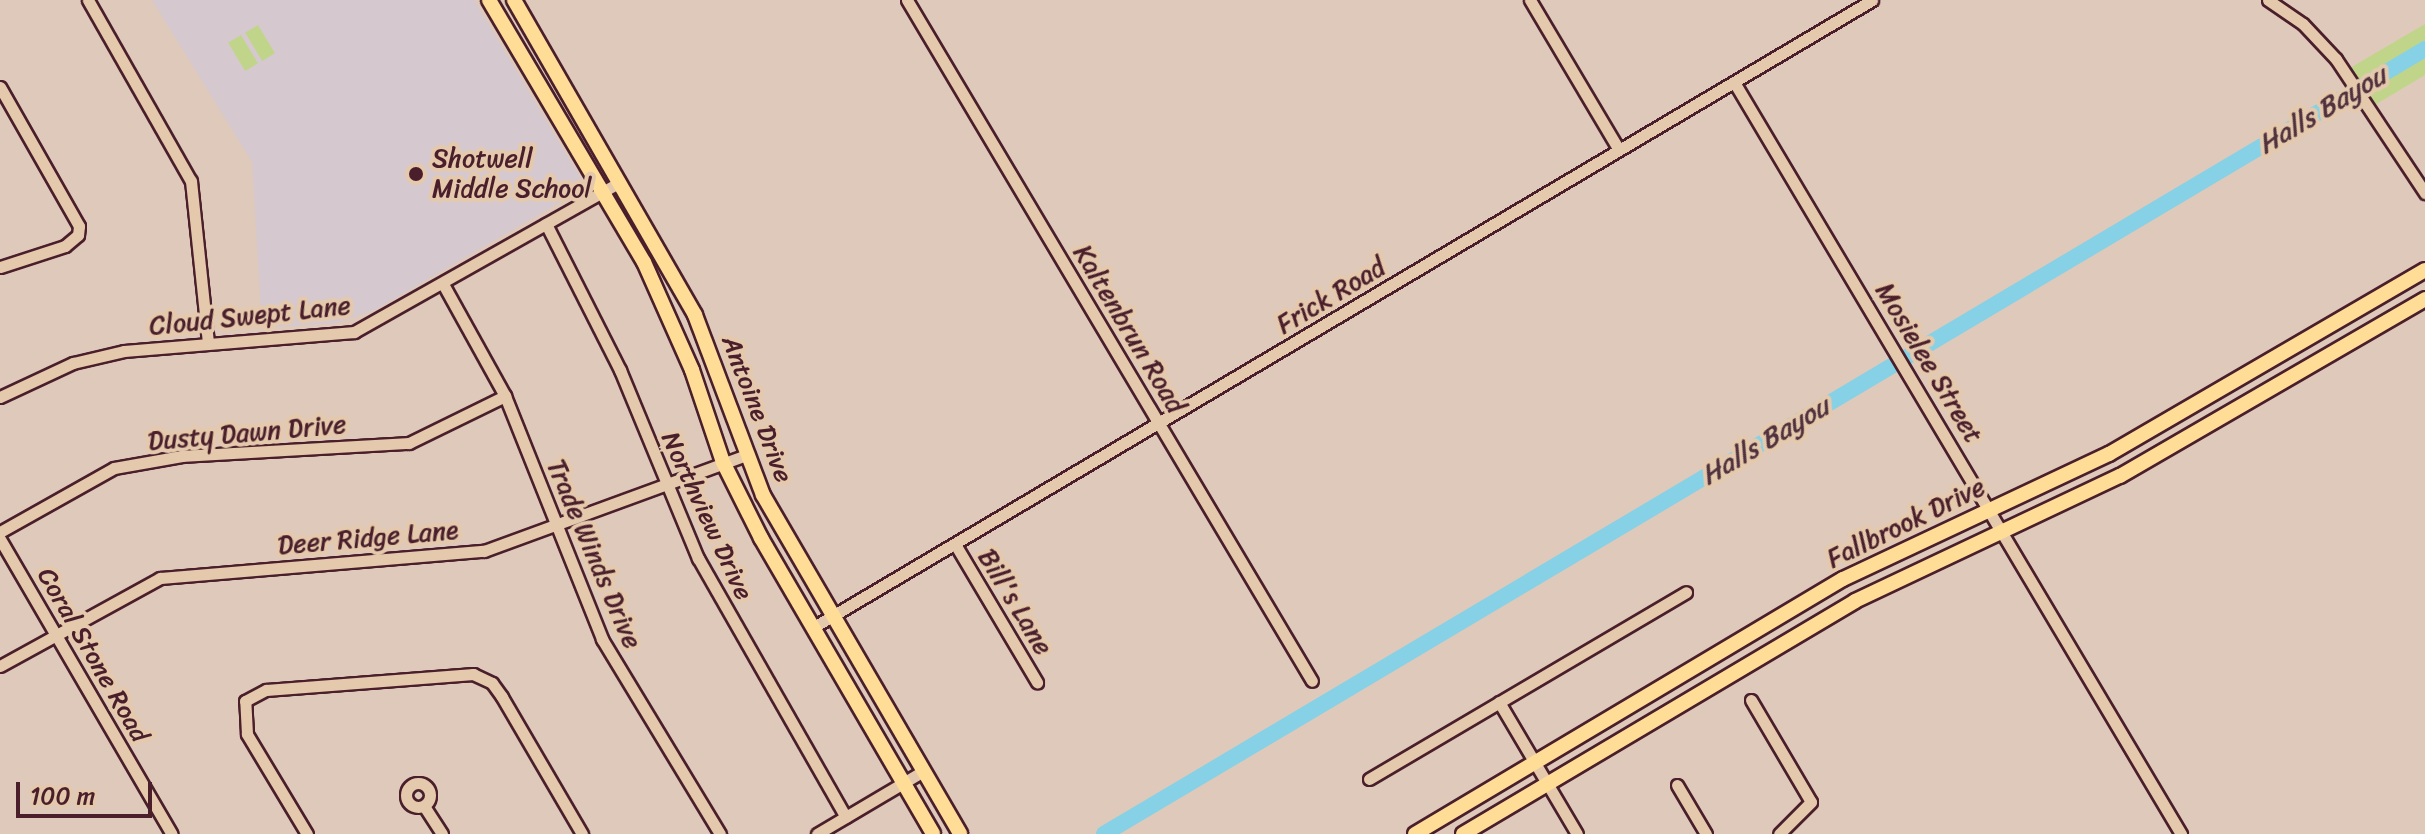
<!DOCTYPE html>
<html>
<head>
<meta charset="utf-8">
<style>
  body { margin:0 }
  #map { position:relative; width:2425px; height:834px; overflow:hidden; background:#dec9bb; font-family:Sriracha,sans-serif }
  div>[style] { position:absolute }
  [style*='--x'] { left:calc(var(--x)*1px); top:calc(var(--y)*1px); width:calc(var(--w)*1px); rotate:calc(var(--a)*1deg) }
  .built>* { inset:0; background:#d5c8ce }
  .green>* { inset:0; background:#c1d58a; transform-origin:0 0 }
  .river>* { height:16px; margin:-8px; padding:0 8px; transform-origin:8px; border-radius:8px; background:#86d1e6 }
  .roads { filter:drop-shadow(2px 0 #4a1f2b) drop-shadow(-2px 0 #4a1f2b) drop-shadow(0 2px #4a1f2b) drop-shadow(0 -2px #4a1f2b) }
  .minor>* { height:11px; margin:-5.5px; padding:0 5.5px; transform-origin:5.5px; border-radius:5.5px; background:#e5c9ac }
  .minor>.ring { margin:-5.5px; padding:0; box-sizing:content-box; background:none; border:11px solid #e5c9ac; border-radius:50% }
  .major>* { height:14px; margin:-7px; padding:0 7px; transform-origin:7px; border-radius:7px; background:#ffdd96 }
  .dots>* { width:22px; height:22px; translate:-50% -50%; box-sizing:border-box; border:4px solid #e5c9ac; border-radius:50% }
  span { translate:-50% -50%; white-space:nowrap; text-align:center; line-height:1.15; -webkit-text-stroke:8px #e5c9ac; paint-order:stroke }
  .poi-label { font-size:26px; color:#4a1f2b }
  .left { translate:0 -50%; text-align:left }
  .street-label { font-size:26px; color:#4a1f2b }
  .water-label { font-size:28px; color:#50313e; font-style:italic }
  .scale { position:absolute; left:16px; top:782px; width:136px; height:36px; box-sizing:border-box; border:4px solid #4a1f2b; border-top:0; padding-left:10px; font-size:24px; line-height:28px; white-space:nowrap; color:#4a1f2b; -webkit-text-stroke:6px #e5c9ac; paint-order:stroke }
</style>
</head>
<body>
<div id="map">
  <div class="built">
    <i style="clip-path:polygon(152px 0,474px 0,586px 187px,375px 310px,336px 323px,262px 328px,252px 162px)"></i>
  </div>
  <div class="green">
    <i style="clip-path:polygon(2425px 24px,2425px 75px,2373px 106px,2350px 68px)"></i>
    <i style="left:258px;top:25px;width:33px;height:15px;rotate:59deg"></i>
    <i style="left:241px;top:35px;width:33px;height:15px;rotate:59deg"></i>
  </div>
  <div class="river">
    <i style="--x:1104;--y:834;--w:1537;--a:-30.72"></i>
  </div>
  <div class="roads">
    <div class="minor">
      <i style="--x:88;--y:0;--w:208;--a:60.4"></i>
      <i style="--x:191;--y:181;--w:163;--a:84"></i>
      <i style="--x:907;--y:0;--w:792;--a:59.26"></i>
      <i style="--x:1530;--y:0;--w:174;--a:59.3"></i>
      <i style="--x:2268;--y:0;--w:42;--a:34.4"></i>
      <i style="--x:2303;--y:24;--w:48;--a:46.7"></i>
      <i style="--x:2336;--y:59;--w:161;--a:56.4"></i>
      <i style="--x:1734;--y:82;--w:875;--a:59.27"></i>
      <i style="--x:0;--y:87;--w:160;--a:60.4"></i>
      <i style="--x:79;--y:226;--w:9;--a:96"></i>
      <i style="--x:78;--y:235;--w:17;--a:140"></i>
      <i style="--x:65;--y:246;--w:68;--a:162.1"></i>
      <i style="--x:546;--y:224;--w:164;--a:63.1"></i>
      <i style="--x:620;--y:370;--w:204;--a:67.5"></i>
      <i style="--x:698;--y:558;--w:298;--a:60.3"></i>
      <i style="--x:443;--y:284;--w:128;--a:61"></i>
      <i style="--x:505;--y:396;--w:262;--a:68.2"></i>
      <i style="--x:602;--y:639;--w:228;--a:58.8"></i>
      <i style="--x:0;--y:397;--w:81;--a:-25"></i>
      <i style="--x:73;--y:363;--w:52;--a:-13.2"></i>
      <i style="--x:124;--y:351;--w:231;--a:-4.7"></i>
      <i style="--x:354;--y:332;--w:305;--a:-29.4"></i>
      <i style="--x:0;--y:532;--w:131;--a:-29.3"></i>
      <i style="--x:114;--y:468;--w:69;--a:-10"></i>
      <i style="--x:182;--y:456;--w:227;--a:-3.3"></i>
      <i style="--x:409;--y:443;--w:107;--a:-26.1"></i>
      <i style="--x:0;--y:539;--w:341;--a:59.8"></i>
      <i style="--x:955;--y:544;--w:161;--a:59.3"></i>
      <i style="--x:812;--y:628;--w:1232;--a:-30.64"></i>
      <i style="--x:0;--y:666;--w:183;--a:-28.8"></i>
      <i style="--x:160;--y:578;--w:325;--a:-4.8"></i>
      <i style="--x:484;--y:551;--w:280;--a:-20.1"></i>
      <i style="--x:1751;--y:700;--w:118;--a:59.5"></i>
      <i style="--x:1811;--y:802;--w:45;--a:135"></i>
      <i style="--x:1499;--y:702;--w:153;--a:59.4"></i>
      <i style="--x:1369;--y:779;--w:368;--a:-30.5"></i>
      <i class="ring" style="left:406px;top:783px;width:13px;height:13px"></i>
      <i style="--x:1677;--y:785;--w:57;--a:59.4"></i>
      <i style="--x:424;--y:806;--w:33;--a:57"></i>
      <i style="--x:307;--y:834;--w:117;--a:-121"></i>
      <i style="--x:247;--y:734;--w:33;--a:-93"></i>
      <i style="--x:245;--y:701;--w:24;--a:-28"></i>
      <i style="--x:266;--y:690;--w:208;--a:-4.4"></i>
      <i style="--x:473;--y:674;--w:21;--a:25"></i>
      <i style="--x:492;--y:683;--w:17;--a:54"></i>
      <i style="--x:502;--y:697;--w:159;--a:59.7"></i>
      <i style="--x:817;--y:834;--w:122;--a:-30.6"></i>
    </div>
    <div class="major">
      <i style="--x:489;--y:0;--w:304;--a:59.4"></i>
      <i style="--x:644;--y:262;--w:118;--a:66"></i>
      <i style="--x:692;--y:370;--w:97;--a:71.4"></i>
      <i style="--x:723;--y:462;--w:85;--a:63.4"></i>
      <i style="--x:761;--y:538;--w:342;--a:59.8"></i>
      <i style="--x:514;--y:0;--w:363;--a:60.1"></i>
      <i style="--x:695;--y:315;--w:192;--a:69.3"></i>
      <i style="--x:763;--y:495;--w:392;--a:59.8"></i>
      <i style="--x:1415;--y:834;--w:498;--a:-30.8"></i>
      <i style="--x:1843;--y:579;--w:294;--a:-25.2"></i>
      <i style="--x:2109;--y:454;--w:366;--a:-30.2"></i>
      <i style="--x:1463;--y:834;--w:456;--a:-30.7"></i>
      <i style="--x:1855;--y:601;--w:293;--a:-25.3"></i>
      <i style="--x:2120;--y:476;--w:353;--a:-30.1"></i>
    </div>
  </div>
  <div class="dots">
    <i style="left:416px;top:174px;background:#4a1f2b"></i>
  </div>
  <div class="poi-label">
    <span class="left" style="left:432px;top:174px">Shotwell<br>Middle School</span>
  </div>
  <div class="street-label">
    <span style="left:1331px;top:296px;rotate:-31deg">Frick Road</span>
    <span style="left:250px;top:316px;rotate:-6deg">Cloud Swept Lane</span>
    <span style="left:1129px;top:329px;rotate:59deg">Kaltenbrun Road</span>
    <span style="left:1929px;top:363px;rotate:59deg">Mosielee Street</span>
    <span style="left:757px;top:409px;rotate:69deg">Antoine Drive</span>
    <span style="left:247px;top:433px;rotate:-5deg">Dusty Dawn Drive</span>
    <span style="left:707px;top:516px;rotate:65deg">Northview Drive</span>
    <span style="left:1906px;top:523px;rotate:-26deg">Fallbrook Drive</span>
    <span style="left:368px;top:538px;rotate:-5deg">Deer Ridge Lane</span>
    <span style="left:594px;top:554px;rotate:67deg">Trade Winds Drive</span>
    <span style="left:1015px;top:602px;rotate:59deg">Bill's Lane</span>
    <span style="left:93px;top:655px;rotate:60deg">Coral Stone Road</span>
  </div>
  <div class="water-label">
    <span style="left:2322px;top:110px;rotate:-31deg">Halls Bayou</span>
    <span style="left:1765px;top:441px;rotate:-31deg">Halls Bayou</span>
  </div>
  <div class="scale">100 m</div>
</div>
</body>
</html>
